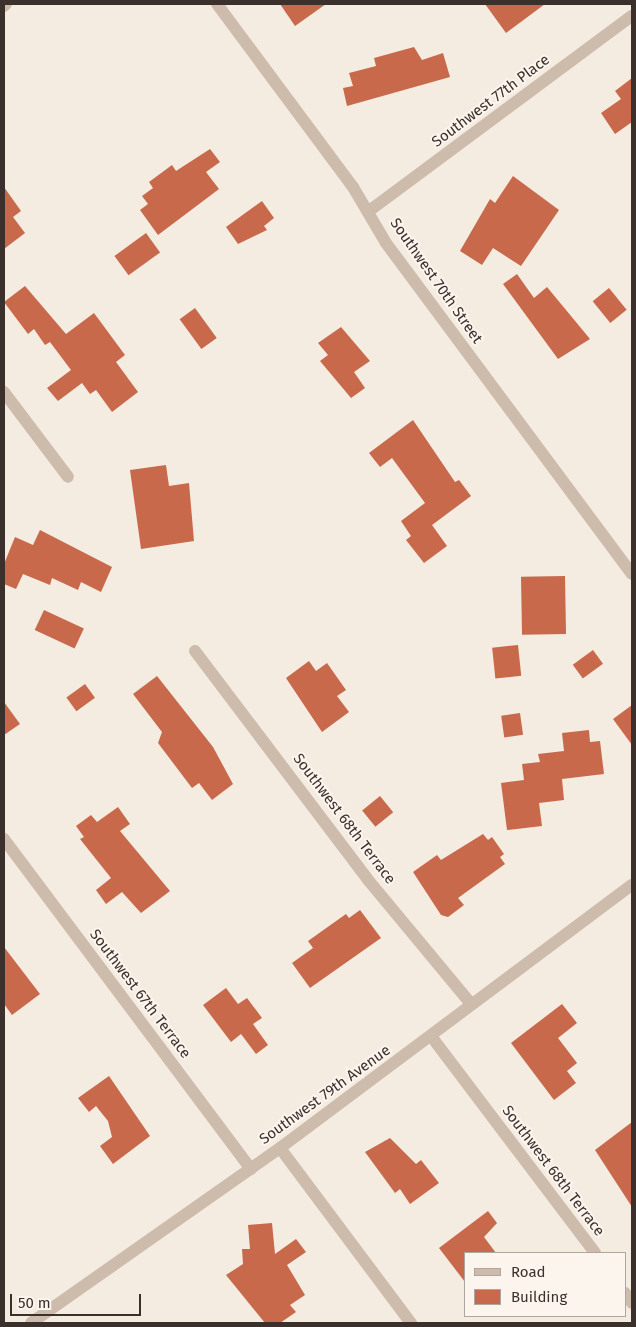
<!DOCTYPE html>
<html>
<head>
<meta charset="utf-8">
<style>
  body { margin:0 }
  #map { position:relative; width:636px; height:1327px; overflow:hidden; background:#f4ebe1; font-family:"Fira Sans",sans-serif }
  div>[style] { position:absolute }
  [style*='--x'] { left:calc(var(--x)*1px); top:calc(var(--y)*1px); width:calc(var(--w)*1px); rotate:calc(var(--a)*1deg) }
  .building>* { inset:0; background:#c8694b; transform-origin:0 0 }
  .minor>* { height:12px; margin:-6px; padding:0 6px; transform-origin:6px; border-radius:6px; background:#cdbbac }
  span { translate:-50% -50%; white-space:nowrap; text-align:center; line-height:1.15; -webkit-text-stroke:4px #fbf5ee; paint-order:stroke }
  .street-label { font-size:15px; color:#3b302b }
  .frame { position:absolute; inset:0; border:5px solid #3b302b; pointer-events:none }
  .legend { position:absolute; left:464px; top:1252px; width:162px; height:65px; box-sizing:border-box; background:#fbf5ee; border:1px solid #aea6a0; margin:0; padding:6px 9px; list-style:none; font-size:15px; color:#3b302b }
  .legend li { display:flex; align-items:center; gap:10px; height:25px }
  .legend b { width:25px; border:1px solid #aea6a0 }
  .scale { position:absolute; left:10px; top:1294px; width:131px; height:22px; box-sizing:border-box; border:2px solid #3b302b; border-top:0; padding-left:6px; font-size:15px; line-height:18px; white-space:nowrap; color:#3b302b; -webkit-text-stroke:4px #fbf5ee; paint-order:stroke }
</style>
</head>
<body>
<div id="map">
  <div class="building">
    <i style="clip-path:polygon(280px 4px,326px 4px,295px 26px)"></i>
    <i style="clip-path:polygon(485px 4px,545px 4px,506px 33px)"></i>
    <i style="clip-path:polygon(414px 47px,422px 60px,443px 53px,450px 77px,347px 106px,343px 88px,353px 86px,349px 73px,376px 66px,374px 58px)"></i>
    <i style="clip-path:polygon(632px 78px,632px 122px,615px 134px,601px 113px,621px 99px,615px 91px)"></i>
    <i style="clip-path:polygon(210px 149px,220px 162px,206px 172px,219px 189px,158px 235px,140px 210px,148px 204px,142px 196px,153px 188px,149px 182px,172px 165px,176px 171px)"></i>
    <i style="clip-path:polygon(513px 176px,559px 210px,521px 266px,493px 248px,482px 265px,460px 251px,490px 199px,495px 203px)"></i>
    <i style="clip-path:polygon(4px 187px,21px 211px,13px 217px,25px 233px,4px 249px)"></i>
    <i style="clip-path:polygon(262px 201px,274px 218px,264px 226px,267px 230px,238px 244px,226px 227px)"></i>
    <i style="left:146px;top:233px;width:24px;height:39px;rotate:54deg"></i>
    <i style="clip-path:polygon(517px 274px,534px 298px,547px 287px,590px 339px,558px 359px,503px 284px)"></i>
    <i style="clip-path:polygon(25px 286px,66px 334px,94px 313px,125px 355px,116px 362px,138px 392px,112px 412px,96px 390px,90px 394px,82px 383px,58px 401px,47px 388px,71px 370px,50px 342px,45px 345px,34px 329px,28px 334px,4px 302px)"></i>
    <i style="left:609px;top:288px;width:28px;height:21px;rotate:51deg"></i>
    <i style="left:195px;top:308px;width:37px;height:19px;rotate:54deg"></i>
    <i style="clip-path:polygon(341px 327px,370px 361px,354px 372px,365px 388px,351px 398px,320px 361px,328px 355px,318px 343px)"></i>
    <i style="clip-path:polygon(413px 420px,455px 482px,459px 480px,471px 496px,432px 525px,447px 546px,424px 563px,406px 540px,411px 536px,401px 521px,425px 503px,392px 458px,380px 467px,369px 453px)"></i>
    <i style="clip-path:polygon(166px 465px,169px 486px,189px 483px,194px 541px,141px 549px,130px 470px)"></i>
    <i style="clip-path:polygon(40px 530px,112px 567px,101px 592px,81px 582px,78px 590px,52px 578px,50px 585px,23px 574px,16px 589px,4px 584px,4px 564px,15px 537px,33px 545px)"></i>
    <i style="left:565px;top:576px;width:58px;height:44px;rotate:89deg"></i>
    <i style="left:44px;top:610px;width:44px;height:22px;rotate:25deg"></i>
    <i style="left:518px;top:645px;width:31px;height:26px;rotate:84deg"></i>
    <i style="left:593px;top:650px;width:17px;height:25px;rotate:54deg"></i>
    <i style="clip-path:polygon(309px 661px,316px 671px,327px 663px,346px 690px,337px 696px,349px 712px,322px 732px,286px 678px)"></i>
    <i style="clip-path:polygon(157px 676px,213px 747px,233px 784px,212px 800px,199px 783px,192px 788px,158px 743px,162px 732px,133px 694px)"></i>
    <i style="left:85px;top:684px;width:17px;height:23px;rotate:54deg"></i>
    <i style="clip-path:polygon(4px 702px,20px 724px,4px 735px)"></i>
    <i style="clip-path:polygon(632px 705px,632px 745px,613px 719px)"></i>
    <i style="left:520px;top:713px;width:22px;height:19px;rotate:82deg"></i>
    <i style="clip-path:polygon(589px 730px,590px 742px,600px 741px,604px 774px,562px 779px,564px 800px,539px 803px,542px 826px,507px 830px,501px 783px,524px 780px,522px 764px,540px 762px,538px 754px,564px 751px,562px 733px)"></i>
    <i style="left:380px;top:796px;width:21px;height:23px;rotate:51deg"></i>
    <i style="clip-path:polygon(118px 807px,130px 824px,120px 831px,170px 891px,141px 913px,122px 892px,106px 904px,96px 890px,111px 878px,80px 839px,84px 837px,76px 826px,91px 815px,97px 822px)"></i>
    <i style="clip-path:polygon(483px 834px,488px 840px,492px 837px,504px 854px,500px 857px,505px 864px,458px 898px,464px 905px,448px 917px,441px 915px,413px 872px,437px 855px,441px 860px)"></i>
    <i style="clip-path:polygon(360px 910px,381px 938px,310px 988px,292px 963px,313px 948px,308px 941px,346px 914px,349px 918px)"></i>
    <i style="clip-path:polygon(4px 947px,40px 994px,12px 1015px,4px 1004px)"></i>
    <i style="clip-path:polygon(226px 988px,238px 1004px,247px 998px,262px 1018px,253px 1024px,268px 1045px,256px 1054px,241px 1034px,231px 1042px,203px 1005px)"></i>
    <i style="clip-path:polygon(562px 1004px,577px 1023px,558px 1038px,577px 1063px,567px 1071px,576px 1083px,554px 1100px,511px 1043px)"></i>
    <i style="clip-path:polygon(109px 1076px,150px 1136px,113px 1164px,100px 1146px,112px 1137px,108px 1121px,96px 1106px,89px 1112px,78px 1098px)"></i>
    <i style="clip-path:polygon(632px 1122px,632px 1207px,595px 1150px)"></i>
    <i style="clip-path:polygon(390px 1138px,416px 1164px,421px 1160px,439px 1183px,410px 1204px,400px 1189px,395px 1193px,365px 1152px)"></i>
    <i style="clip-path:polygon(488px 1211px,497px 1223px,484px 1237px,496px 1253px,465px 1253px,465px 1282px,439px 1248px)"></i>
    <i style="clip-path:polygon(272px 1223px,275px 1254px,296px 1239px,306px 1252px,287px 1265px,305px 1295px,290px 1305px,296px 1312px,280px 1323px,265px 1323px,226px 1275px,243px 1264px,242px 1249px,250px 1249px,248px 1225px)"></i>
  </div>
  <div class="minor">
    <i style="--x:217;--y:4;--w:228;--a:53.4"></i>
    <i style="--x:353;--y:187;--w:65;--a:59.5"></i>
    <i style="--x:386;--y:243;--w:412;--a:53.4"></i>
    <i style="--x:4;--y:6;--w:3;--a:-45"></i>
    <i style="--x:369;--y:211;--w:327;--a:-36.6"></i>
    <i style="--x:4;--y:392;--w:106;--a:53"></i>
    <i style="--x:195;--y:651;--w:288;--a:52.9"></i>
    <i style="--x:369;--y:881;--w:160;--a:50.3"></i>
    <i style="--x:4;--y:839;--w:412;--a:53.2"></i>
    <i style="--x:431;--y:1036;--w:272;--a:52.9"></i>
    <i style="--x:280;--y:1148;--w:219;--a:53.2"></i>
    <i style="--x:625;--y:1293;--w:12;--a:55"></i>
    <i style="--x:31;--y:1323;--w:304;--a:-35.1"></i>
    <i style="--x:280;--y:1148;--w:439;--a:-36.8"></i>
  </div>
  <div class="street-label">
    <span style="left:491px;top:101px;rotate:-37deg">Southwest 77th Place</span>
    <span style="left:436px;top:281px;rotate:55deg">Southwest 70th Street</span>
    <span style="left:344px;top:819px;rotate:53deg">Southwest 68th Terrace</span>
    <span style="left:140px;top:994px;rotate:53deg">Southwest 67th Terrace</span>
    <span style="left:325px;top:1095px;rotate:-36deg">Southwest 79th Avenue</span>
    <span style="left:553px;top:1171px;rotate:53deg">Southwest 68th Terrace</span>
  </div>
  <div class="frame"></div>
  <ul class="legend">
  <li><b style="height:6px;background:#cdbbac"></b>Road</li>
  <li><b style="height:14px;background:#c8694b"></b>Building</li>
  </ul>
  <div class="scale">50 m</div>
</div>
</body>
</html>
